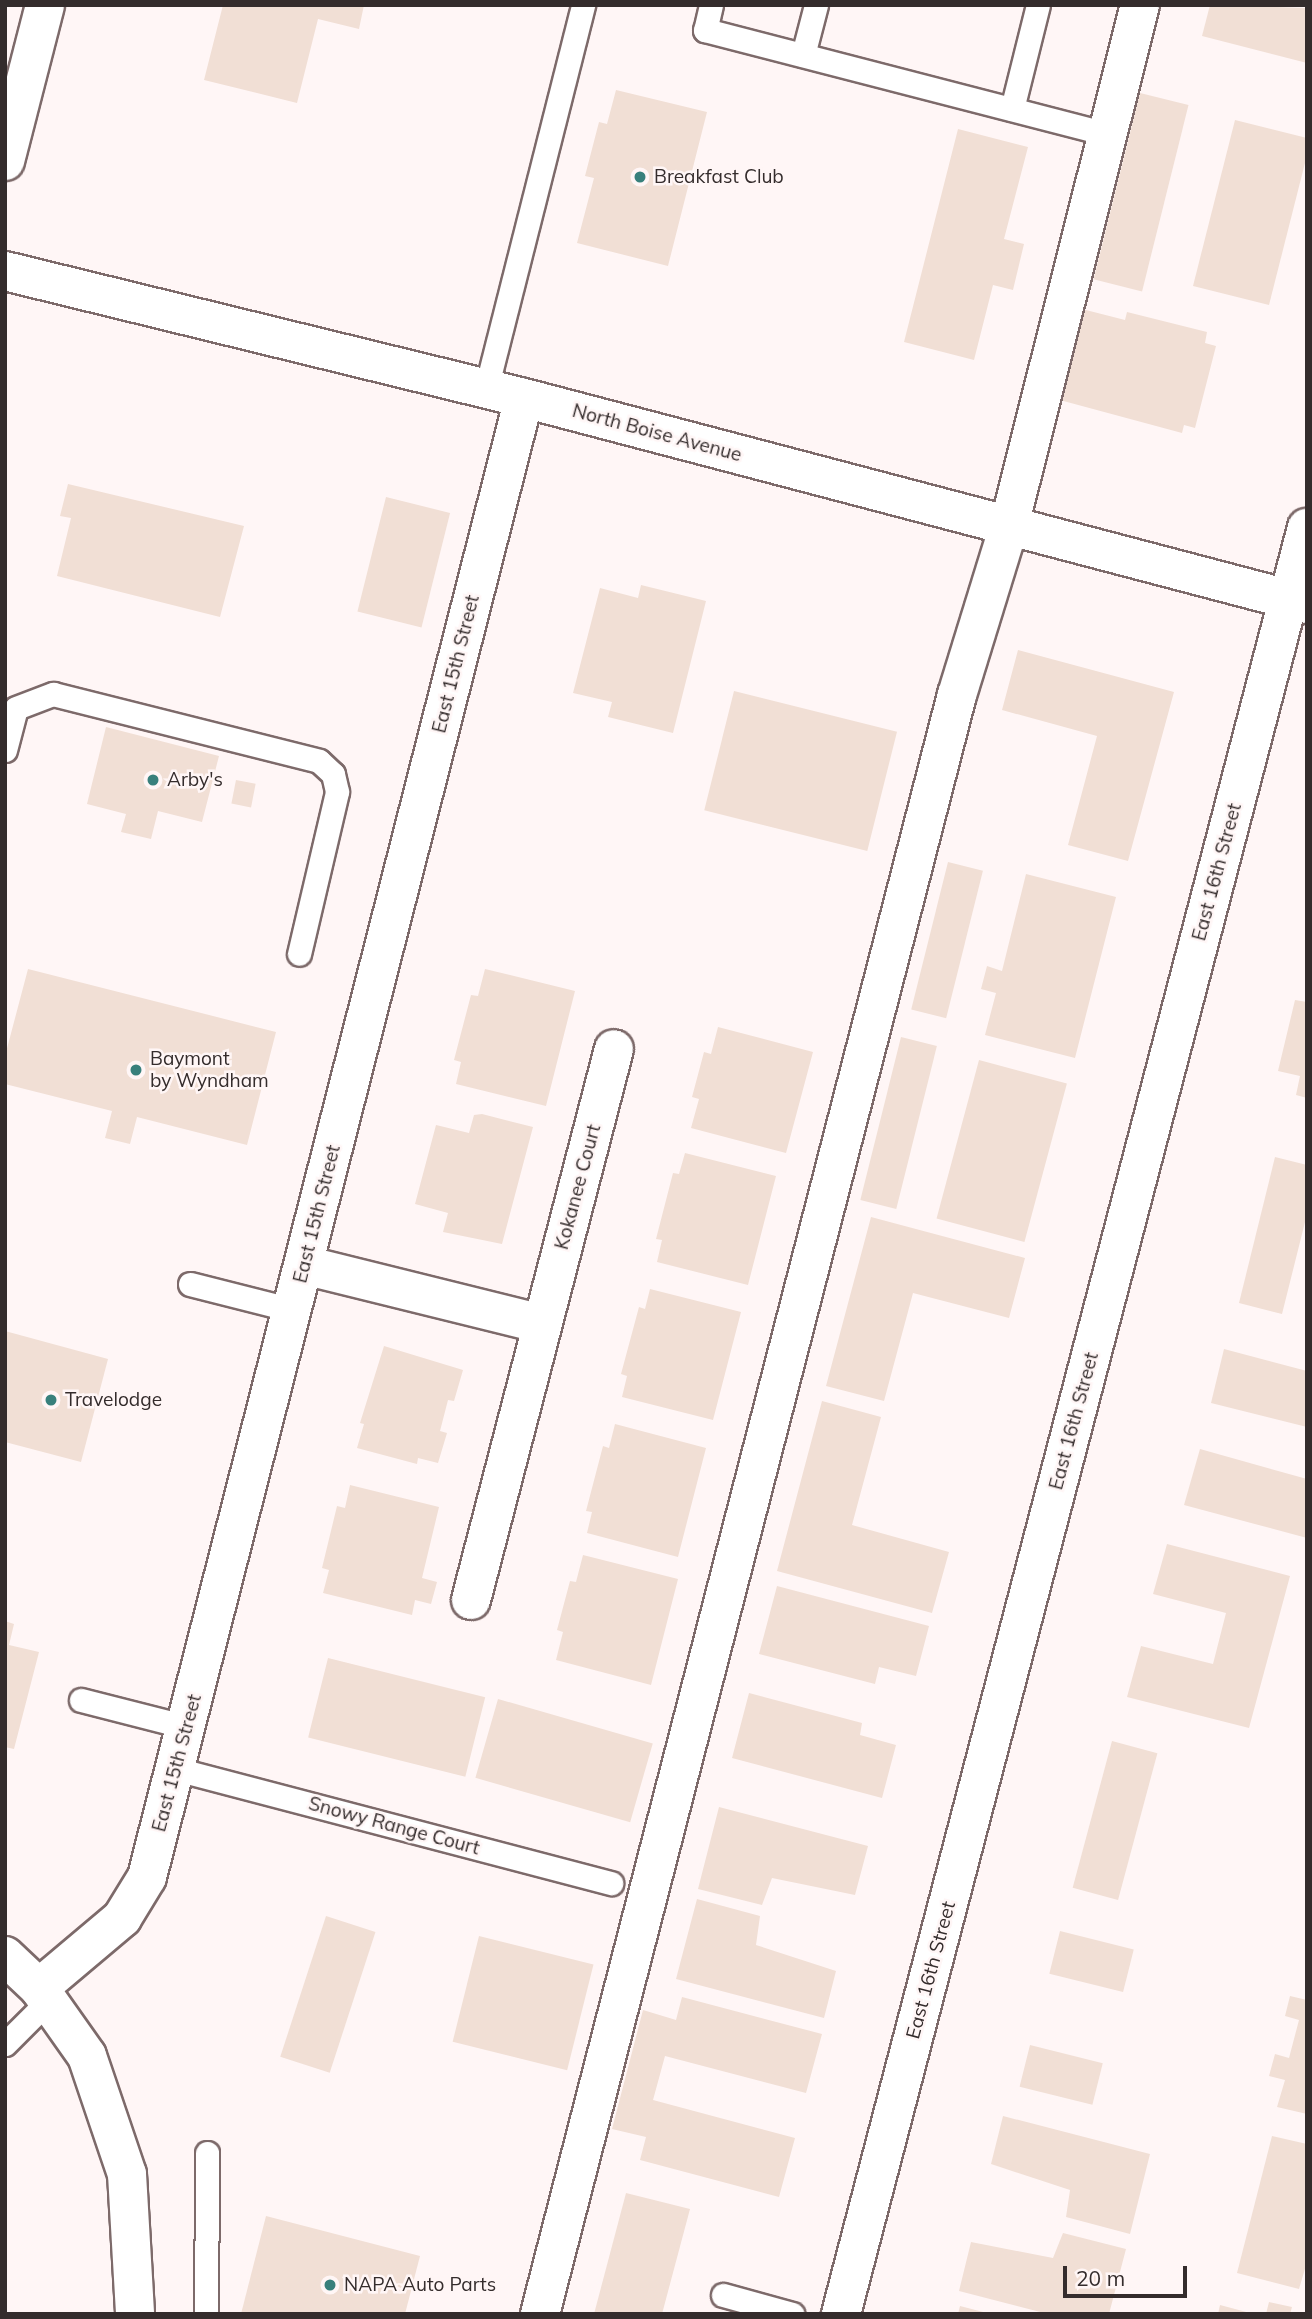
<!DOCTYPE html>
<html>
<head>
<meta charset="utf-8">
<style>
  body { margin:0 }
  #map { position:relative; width:1312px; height:2319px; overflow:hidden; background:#fff6f6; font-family:Mulish,sans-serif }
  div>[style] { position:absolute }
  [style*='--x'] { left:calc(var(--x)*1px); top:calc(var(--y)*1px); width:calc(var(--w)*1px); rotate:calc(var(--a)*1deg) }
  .building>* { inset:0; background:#f1dfd5; transform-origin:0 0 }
  .roads { filter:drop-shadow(2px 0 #7d6a6a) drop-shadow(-2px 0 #7d6a6a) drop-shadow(0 2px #7d6a6a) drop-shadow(0 -2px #7d6a6a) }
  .lane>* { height:23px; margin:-11.5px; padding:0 11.5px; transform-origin:11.5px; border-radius:11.5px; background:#fff }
  .street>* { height:38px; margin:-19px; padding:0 19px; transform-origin:19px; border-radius:19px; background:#fff }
  .secondary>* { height:38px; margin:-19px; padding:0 19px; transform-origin:19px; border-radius:19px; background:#fff }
  .highway>* { height:38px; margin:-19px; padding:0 19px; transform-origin:19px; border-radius:19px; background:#fff }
  .dots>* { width:19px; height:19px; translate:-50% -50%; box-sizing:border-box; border:4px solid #fff6f6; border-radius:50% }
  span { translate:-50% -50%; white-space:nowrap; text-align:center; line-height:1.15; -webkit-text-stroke:5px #fff6f6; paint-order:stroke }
  .poi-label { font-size:19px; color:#342c2c }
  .left { translate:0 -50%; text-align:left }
  .street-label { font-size:19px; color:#342c2c }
  .frame { position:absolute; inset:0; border:7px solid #342c2c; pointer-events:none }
  .scale { position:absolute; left:1063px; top:2266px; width:124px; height:32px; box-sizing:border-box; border:4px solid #342c2c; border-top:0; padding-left:9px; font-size:21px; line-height:24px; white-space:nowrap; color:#342c2c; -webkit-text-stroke:5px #fff6f6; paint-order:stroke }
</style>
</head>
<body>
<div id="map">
  <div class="building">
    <i style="clip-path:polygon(223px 5px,364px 5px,359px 29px,318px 19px,297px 103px,204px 80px)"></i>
    <i style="clip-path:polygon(1210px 5px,1307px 8px,1307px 63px,1202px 36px)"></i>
    <i style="clip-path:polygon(616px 90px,707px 112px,668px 266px,577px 243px,594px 178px,585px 176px,599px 122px,607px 124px)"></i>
    <i style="left:1140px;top:93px;width:50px;height:192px;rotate:14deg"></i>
    <i style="clip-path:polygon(1235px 120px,1307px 138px,1307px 155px,1269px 305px,1193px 286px)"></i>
    <i style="clip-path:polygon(958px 129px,1028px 147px,1004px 239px,1024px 244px,1013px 290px,993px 285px,974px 360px,904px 342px)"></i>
    <i style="clip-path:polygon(1078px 308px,1125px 320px,1127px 312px,1207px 332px,1205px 343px,1216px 346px,1195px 428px,1184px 425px,1182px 433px,1056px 399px)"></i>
    <i style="clip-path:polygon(68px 484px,244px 526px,220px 617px,57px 576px,71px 518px,60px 516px)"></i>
    <i style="left:386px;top:497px;width:66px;height:118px;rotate:14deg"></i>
    <i style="clip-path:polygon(641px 585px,706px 601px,673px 733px,608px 717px,612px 702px,573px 693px,600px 588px,638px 598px)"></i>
    <i style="clip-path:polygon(1018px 650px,1174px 692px,1128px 861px,1068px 845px,1097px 736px,1002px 710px)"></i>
    <i style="left:734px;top:691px;width:168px;height:123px;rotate:14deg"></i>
    <i style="clip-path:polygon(106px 727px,219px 756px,202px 822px,158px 811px,151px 839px,121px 832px,126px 814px,87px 804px)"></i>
    <i style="left:236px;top:780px;width:20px;height:24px;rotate:11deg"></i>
    <i style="left:948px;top:862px;width:36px;height:152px;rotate:14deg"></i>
    <i style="clip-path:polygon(1026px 874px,1116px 897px,1075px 1058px,985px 1035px,996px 993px,981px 989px,987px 966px,1002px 971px)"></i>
    <i style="clip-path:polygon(28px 969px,276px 1032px,247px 1145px,137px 1117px,130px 1144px,105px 1138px,112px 1111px,5px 1084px,5px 1056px)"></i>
    <i style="clip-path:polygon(485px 969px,575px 991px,546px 1106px,456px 1084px,461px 1062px,454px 1060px,471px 995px,478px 996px)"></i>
    <i style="clip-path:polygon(1295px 1000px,1307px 1002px,1307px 1098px,1296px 1095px,1300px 1076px,1278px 1071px)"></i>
    <i style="clip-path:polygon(718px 1027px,813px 1052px,786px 1153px,691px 1128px,699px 1099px,692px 1097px,704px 1052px,711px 1054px)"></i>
    <i style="left:901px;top:1037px;width:37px;height:168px;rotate:14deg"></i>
    <i style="left:979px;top:1060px;width:91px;height:164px;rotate:15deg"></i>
    <i style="clip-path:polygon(482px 1114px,533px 1127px,502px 1244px,443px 1232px,448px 1213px,415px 1204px,436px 1125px,469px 1133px,474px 1115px)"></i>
    <i style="clip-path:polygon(685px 1153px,776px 1176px,748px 1285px,657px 1262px,662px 1240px,656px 1239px,673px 1173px,679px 1174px)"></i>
    <i style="clip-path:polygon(1275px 1157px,1307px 1165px,1307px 1214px,1282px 1314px,1239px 1303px)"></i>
    <i style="clip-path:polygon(871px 1217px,1025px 1258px,1009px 1318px,913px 1293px,884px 1401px,826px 1386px)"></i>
    <i style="clip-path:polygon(650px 1289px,741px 1312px,713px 1420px,622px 1397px,627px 1376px,621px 1374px,639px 1307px,645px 1309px)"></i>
    <i style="clip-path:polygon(5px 1331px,108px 1359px,81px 1462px,5px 1442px)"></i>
    <i style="clip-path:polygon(384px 1346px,463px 1370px,454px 1401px,448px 1400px,440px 1431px,447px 1433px,438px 1463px,418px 1458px,417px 1464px,357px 1448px,364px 1424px,360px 1423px)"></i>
    <i style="clip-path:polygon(1224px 1349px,1307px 1371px,1307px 1427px,1211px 1403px)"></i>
    <i style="clip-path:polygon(822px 1401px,881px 1417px,852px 1525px,949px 1552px,932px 1613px,777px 1571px)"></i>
    <i style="clip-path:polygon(615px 1424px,706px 1448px,678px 1557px,587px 1533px,592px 1512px,586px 1511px,603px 1446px,609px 1448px)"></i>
    <i style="clip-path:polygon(1200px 1449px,1307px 1479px,1307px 1538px,1184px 1505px)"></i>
    <i style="clip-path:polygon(350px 1485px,439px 1507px,422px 1578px,437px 1582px,431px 1604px,415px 1600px,412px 1615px,323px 1593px,329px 1570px,322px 1568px,337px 1506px,345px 1508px)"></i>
    <i style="clip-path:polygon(1167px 1544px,1290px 1576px,1249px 1728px,1127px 1697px,1141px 1646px,1213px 1664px,1226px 1613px,1153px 1594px)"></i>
    <i style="clip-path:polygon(583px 1555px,678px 1579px,651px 1685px,556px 1660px,563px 1632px,557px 1630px,570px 1581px,576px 1582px)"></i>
    <i style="clip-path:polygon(777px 1586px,929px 1626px,916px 1676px,879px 1667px,875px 1684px,759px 1654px)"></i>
    <i style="clip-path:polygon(5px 1621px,14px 1624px,9px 1645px,39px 1652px,14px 1749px,5px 1747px)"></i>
    <i style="left:328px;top:1658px;width:162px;height:82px;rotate:14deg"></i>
    <i style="clip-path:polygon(749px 1693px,862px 1723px,860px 1735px,896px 1745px,882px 1798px,732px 1758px)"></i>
    <i style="left:498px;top:1699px;width:161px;height:82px;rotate:16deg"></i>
    <i style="left:1112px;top:1741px;width:47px;height:152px;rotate:15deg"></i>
    <i style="clip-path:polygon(719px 1807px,868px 1846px,855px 1895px,772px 1878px,762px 1905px,698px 1889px)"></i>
    <i style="clip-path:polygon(697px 1899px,760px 1916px,756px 1945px,836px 1971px,824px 2018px,676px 1979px)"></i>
    <i style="left:326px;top:1916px;width:52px;height:148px;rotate:18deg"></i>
    <i style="left:1060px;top:1931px;width:76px;height:44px;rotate:14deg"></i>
    <i style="left:479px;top:1936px;width:118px;height:109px;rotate:14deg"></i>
    <i style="clip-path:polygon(1290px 1996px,1307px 2000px,1307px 2114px,1277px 2107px,1285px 2080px,1269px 2076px,1275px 2054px,1289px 2058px,1299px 2020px,1285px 2016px)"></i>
    <i style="clip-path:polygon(682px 1997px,822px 2034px,806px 2093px,665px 2056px,653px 2100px,795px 2138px,779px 2197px,640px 2160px,646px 2137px,612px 2129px,643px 2010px,676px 2020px)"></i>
    <i style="left:1030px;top:2045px;width:75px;height:43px;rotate:14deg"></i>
    <i style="clip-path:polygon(1003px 2116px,1150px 2154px,1130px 2234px,1066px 2217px,1070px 2190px,991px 2164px)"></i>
    <i style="clip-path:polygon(1272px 2136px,1307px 2144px,1307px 2262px,1299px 2289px,1237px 2273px)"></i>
    <i style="clip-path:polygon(626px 2193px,690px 2209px,662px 2314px,594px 2314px)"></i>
    <i style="clip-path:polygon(266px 2216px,420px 2256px,405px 2314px,241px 2314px)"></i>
    <i style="clip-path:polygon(1063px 2233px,1126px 2249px,1109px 2314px,1048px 2314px,959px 2291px,971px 2242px,1053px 2258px)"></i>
    <i style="clip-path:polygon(1269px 2302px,1292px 2307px,1290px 2314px,1266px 2314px)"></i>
    <i style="clip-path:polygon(1220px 2305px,1250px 2313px,1250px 2314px,1218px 2314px)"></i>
    <i style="clip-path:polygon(960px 2306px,987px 2313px,987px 2314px,958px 2314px)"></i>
  </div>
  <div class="roads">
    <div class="lane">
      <i style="--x:711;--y:5;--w:26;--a:103"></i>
      <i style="--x:705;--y:30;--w:415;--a:14.5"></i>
      <i style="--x:803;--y:55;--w:52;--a:-75.4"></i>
      <i style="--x:1012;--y:109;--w:107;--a:-76"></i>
      <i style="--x:486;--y:389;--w:396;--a:-75.8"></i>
      <i style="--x:5;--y:750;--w:43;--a:-75.3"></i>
      <i style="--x:16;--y:708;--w:40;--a:-21"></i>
      <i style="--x:53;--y:694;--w:274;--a:14.1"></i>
      <i style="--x:319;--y:761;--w:19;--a:43"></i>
      <i style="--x:333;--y:774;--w:18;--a:77"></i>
      <i style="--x:337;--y:792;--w:166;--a:103.2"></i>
      <i style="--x:190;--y:1284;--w:106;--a:14.2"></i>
      <i style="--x:81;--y:1700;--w:109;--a:14.3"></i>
      <i style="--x:176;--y:1769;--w:450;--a:14.7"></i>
      <i style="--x:5;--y:2044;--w:61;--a:-45"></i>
      <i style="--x:723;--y:2295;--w:72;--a:15.4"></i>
      <i style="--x:206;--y:2314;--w:161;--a:-89.6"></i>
    </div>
    <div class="street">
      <i style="--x:304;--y:1265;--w:245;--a:13.9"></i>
      <i style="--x:471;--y:1600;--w:569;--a:-75.45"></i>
      <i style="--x:5;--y:1956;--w:47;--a:43.3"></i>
      <i style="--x:39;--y:1988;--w:83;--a:54.8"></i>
      <i style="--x:87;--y:2056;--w:125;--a:71.3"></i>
      <i style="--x:127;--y:2174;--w:140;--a:86.7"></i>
      <i style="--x:39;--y:1988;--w:109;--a:-40.1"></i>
      <i style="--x:122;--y:1918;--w:48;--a:-58.6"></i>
      <i style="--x:147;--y:1877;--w:1526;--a:-75.7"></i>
      <i style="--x:540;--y:2314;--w:1672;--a:-75.56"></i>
      <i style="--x:957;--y:695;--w:177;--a:-72.9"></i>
      <i style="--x:1009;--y:526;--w:537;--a:-75.89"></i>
      <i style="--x:841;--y:2314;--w:1846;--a:-75.38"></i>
    </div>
    <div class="secondary">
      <i style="--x:5;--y:271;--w:534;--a:13.75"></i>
      <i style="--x:524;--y:398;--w:810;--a:14.74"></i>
    </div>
    <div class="highway">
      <i style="--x:5;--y:161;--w:161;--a:-75.6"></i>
    </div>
  </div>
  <div class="dots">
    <i style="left:640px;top:177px;background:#38807c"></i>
    <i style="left:153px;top:780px;background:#38807c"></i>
    <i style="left:136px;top:1070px;background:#38807c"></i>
    <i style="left:51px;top:1400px;background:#38807c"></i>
    <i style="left:330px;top:2285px;background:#38807c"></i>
  </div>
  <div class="poi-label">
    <span class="left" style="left:654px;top:177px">Breakfast Club</span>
    <span class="left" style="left:167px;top:780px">Arby's</span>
    <span class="left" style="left:150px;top:1070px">Baymont<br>by Wyndham</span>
    <span class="left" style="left:65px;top:1400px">Travelodge</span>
    <span class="left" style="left:344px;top:2285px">NAPA Auto Parts</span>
  </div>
  <div class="street-label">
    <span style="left:657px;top:433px;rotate:15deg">North Boise Avenue</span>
    <span style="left:456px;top:664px;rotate:-76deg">East 15th Street</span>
    <span style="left:1217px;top:872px;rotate:-75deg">East 16th Street</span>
    <span style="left:578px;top:1187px;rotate:-75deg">Kokanee Court</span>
    <span style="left:317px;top:1214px;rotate:-76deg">East 15th Street</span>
    <span style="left:1074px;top:1421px;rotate:-75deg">East 16th Street</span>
    <span style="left:177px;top:1763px;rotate:-75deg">East 15th Street</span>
    <span style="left:394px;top:1826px;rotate:15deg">Snowy Range Court</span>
    <span style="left:931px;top:1970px;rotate:-75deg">East 16th Street</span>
  </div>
  <div class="frame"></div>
  <div class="scale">20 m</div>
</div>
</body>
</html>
